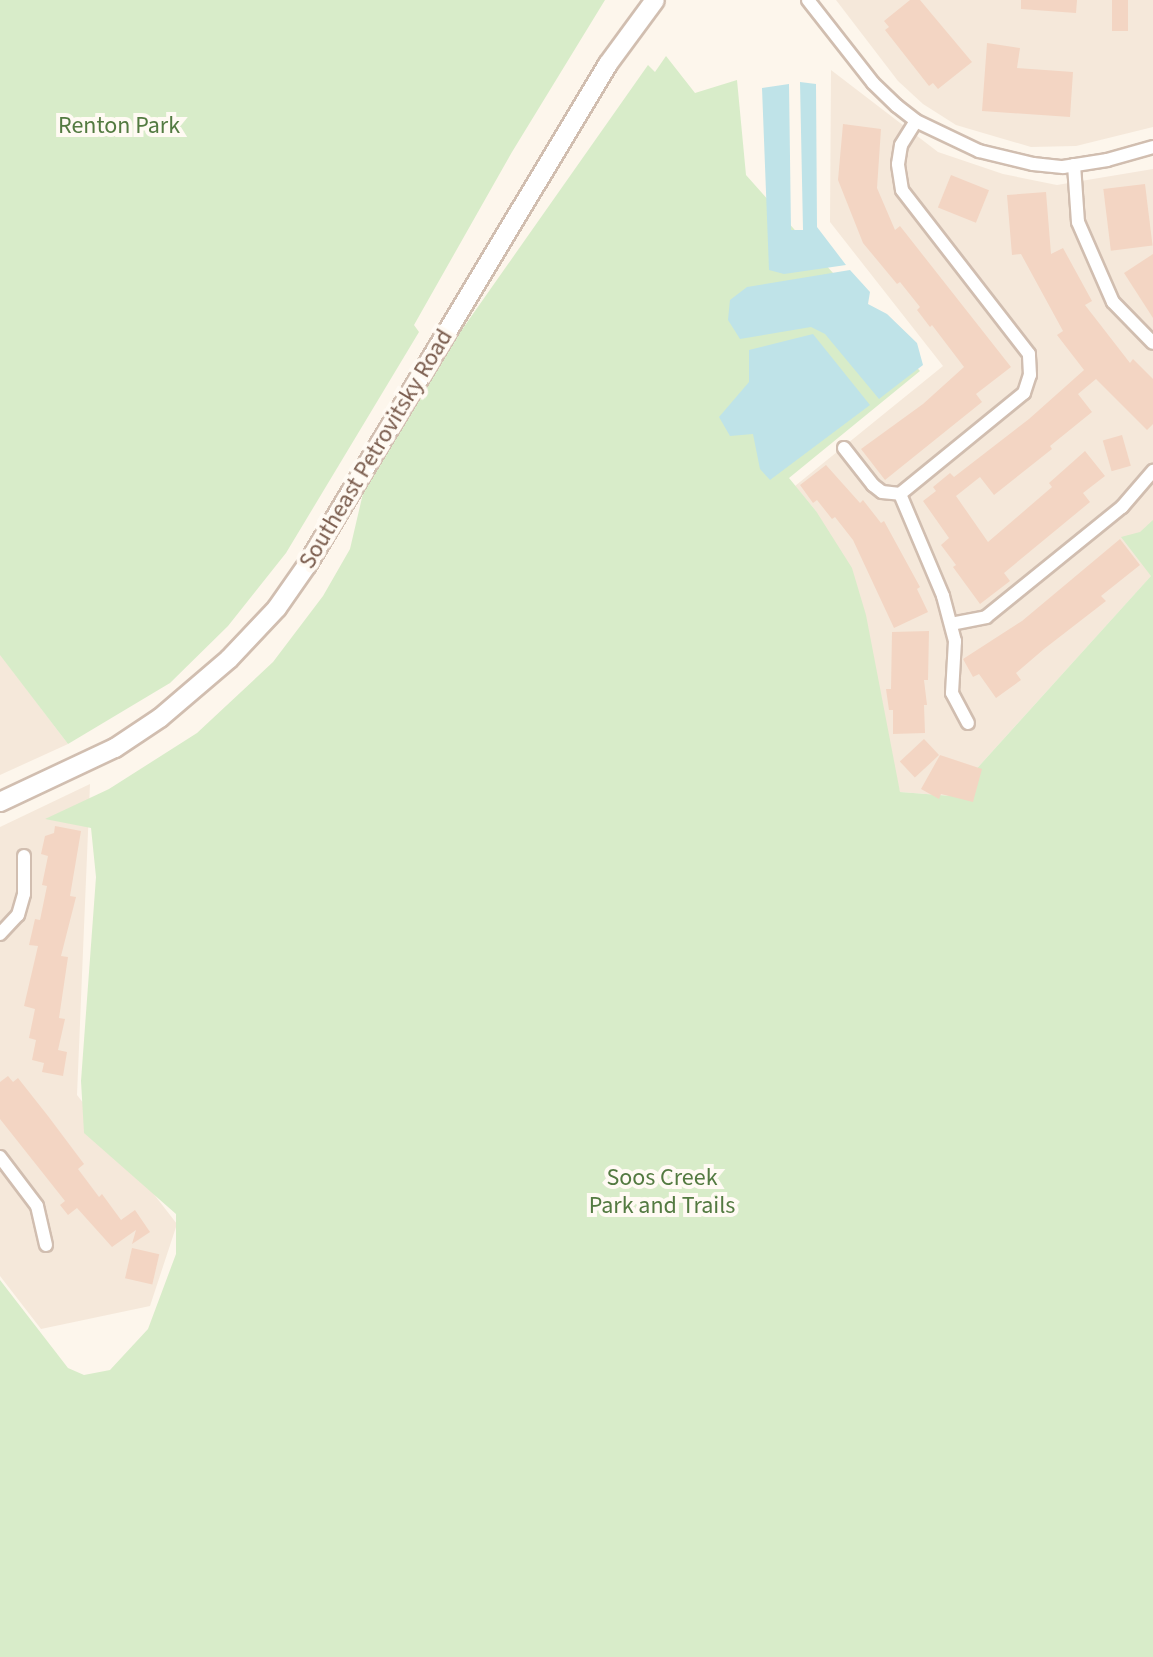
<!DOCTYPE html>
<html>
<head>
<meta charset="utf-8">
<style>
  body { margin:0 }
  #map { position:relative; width:1153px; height:1657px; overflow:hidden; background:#fdf6ec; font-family:"Source Sans 3",sans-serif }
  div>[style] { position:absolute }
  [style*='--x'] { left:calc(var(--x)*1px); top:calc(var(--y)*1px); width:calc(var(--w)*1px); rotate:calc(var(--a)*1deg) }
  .residential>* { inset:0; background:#f5e8da }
  .green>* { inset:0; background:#d8ecc9 }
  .water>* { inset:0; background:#bfe3e8 }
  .building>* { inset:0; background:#f3d5c3; transform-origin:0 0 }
  .roads { filter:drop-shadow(2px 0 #d1beb0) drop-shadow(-2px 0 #d1beb0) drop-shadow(0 2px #d1beb0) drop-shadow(0 -2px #d1beb0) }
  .street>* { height:12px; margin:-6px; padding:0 6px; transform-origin:6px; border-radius:6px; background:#fff }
  .secondary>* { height:18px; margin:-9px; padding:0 9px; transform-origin:9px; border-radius:9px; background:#fff }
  span { translate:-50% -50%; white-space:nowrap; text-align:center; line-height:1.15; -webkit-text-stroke:8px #fffaf3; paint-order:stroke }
  .park-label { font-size:24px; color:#537a41 }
  .street-label { font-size:24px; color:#7a5c4d }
</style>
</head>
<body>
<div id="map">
  <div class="residential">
    <i style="clip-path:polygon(836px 0,1153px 0,1153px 127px,1076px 146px,1031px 147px,956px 125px,923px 104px,898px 81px)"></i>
    <i style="clip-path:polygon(831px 70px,938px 152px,1003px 174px,1057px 185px,1153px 169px,1153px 574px,952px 796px,900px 792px,816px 511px,795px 486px,943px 366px,830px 222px)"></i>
    <i style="clip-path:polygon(0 654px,68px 744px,0 775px)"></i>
    <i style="clip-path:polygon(90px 784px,77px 1095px,177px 1224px,150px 1306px,41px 1329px,0 1276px,0 827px)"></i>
  </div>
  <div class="green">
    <i style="clip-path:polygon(0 0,605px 0,512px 152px,414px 325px,419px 332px,286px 553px,228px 626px,170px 683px,68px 744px,0 655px)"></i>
    <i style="clip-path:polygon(666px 56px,695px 93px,737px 80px,746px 175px,920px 371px,789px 478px,816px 511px,852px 568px,866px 615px,900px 792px,952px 796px,1151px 576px,1121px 537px,1140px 532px,1153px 520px,1153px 1657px,0 1657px,0 1280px,68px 1368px,84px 1375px,110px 1370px,148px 1329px,176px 1254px,176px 1214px,84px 1133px,81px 1081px,96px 877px,91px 828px,45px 819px,109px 789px,197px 733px,273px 662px,323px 596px,350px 549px,371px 459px,648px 65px,655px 72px)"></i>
  </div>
  <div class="water">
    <i style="clip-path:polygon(800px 82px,816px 84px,817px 227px,846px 265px,784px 274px,769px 270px,762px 88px,789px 84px,791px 230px,803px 230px)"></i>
    <i style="clip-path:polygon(850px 270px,870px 292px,868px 304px,887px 314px,917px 343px,923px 365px,879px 399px,825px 334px,811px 327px,740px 339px,728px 320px,730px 300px,747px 287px)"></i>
    <i style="clip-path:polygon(813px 334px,870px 405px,770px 480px,760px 469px,753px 434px,730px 436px,719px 417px,749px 382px,749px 350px)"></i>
  </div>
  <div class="building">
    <i style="clip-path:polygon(910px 0,920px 0,972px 62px,938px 89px,933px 83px,929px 86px,885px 30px,889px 27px,884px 21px)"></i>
    <i style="clip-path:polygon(1021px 0,1077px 0,1076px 13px,1021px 9px)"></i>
    <i style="left:1112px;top:0;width:16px;height:31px"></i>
    <i style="clip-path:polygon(987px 43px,1020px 48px,1017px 68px,1073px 72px,1070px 117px,982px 111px)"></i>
    <i style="clip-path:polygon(843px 124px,881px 129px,877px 188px,895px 230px,900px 226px,1011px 367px,976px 394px,982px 402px,885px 480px,861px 449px,923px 404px,964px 367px,932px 325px,930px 327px,917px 310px,920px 307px,900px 282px,897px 284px,863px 243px,838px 180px)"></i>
    <i style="left:951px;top:175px;width:41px;height:35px;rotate:22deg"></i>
    <i style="left:1145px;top:184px;width:62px;height:42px;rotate:83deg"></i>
    <i style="clip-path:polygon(1046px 192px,1051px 254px,1063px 248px,1092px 301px,1085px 305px,1130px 363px,1133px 359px,1153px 379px,1153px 424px,1147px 430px,1096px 379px,1078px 394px,1092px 412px,1050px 446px,1052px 449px,994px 495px,980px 477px,956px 496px,988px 542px,1052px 487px,1049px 483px,1085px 451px,1105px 476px,1083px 493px,1090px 502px,1004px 573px,1010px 581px,980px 604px,953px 567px,956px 565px,941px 545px,949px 538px,923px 501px,936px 491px,933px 487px,950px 473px,954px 477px,1029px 419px,1084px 370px,1057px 335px,1063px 331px,1021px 254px,1012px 255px,1007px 195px)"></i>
    <i style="clip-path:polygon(1153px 254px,1153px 318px,1124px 273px)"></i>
    <i style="left:1122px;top:435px;width:32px;height:20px;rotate:74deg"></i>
    <i style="clip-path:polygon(826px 465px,860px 503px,863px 500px,881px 523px,884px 521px,920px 587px,917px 589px,928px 612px,894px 628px,853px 540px,835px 517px,832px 519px,817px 500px,813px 503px,800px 485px)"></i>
    <i style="clip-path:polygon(1120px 539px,1140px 565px,1101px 596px,1106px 601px,1044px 649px,1016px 673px,1021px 680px,996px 698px,979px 674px,973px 677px,963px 659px,1022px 621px)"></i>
    <i style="clip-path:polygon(929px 631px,928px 680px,924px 680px,927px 705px,924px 705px,925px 733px,893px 734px,893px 710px,889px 710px,886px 689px,891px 689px,892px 632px)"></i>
    <i style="left:924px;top:739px;width:22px;height:33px;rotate:47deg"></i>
    <i style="clip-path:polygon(940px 755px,982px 769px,973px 802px,941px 794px,939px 799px,921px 789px)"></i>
    <i style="clip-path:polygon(55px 826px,81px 831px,70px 896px,76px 897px,61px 956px,68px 957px,59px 1018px,65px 1019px,58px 1050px,67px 1052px,63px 1076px,42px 1072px,44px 1063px,32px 1060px,36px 1040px,29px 1038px,35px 1009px,24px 1006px,38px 946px,29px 945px,35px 919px,40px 920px,47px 886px,42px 885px,48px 856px,41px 854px,45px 836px,54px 833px)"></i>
    <i style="clip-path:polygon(8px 1076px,13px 1082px,18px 1078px,48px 1116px,84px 1164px,78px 1169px,99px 1197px,102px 1194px,121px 1220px,135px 1210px,150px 1232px,132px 1244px,136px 1230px,112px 1247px,77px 1208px,68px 1215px,60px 1205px,65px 1201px,0 1119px,0 1082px)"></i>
    <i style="left:132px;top:1248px;width:28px;height:31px;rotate:13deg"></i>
  </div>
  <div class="roads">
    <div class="street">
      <i style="--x:808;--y:0;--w:105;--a:51.9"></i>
      <i style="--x:873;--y:83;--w:33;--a:44"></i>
      <i style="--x:897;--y:106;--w:24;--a:38"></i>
      <i style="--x:916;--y:121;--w:70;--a:25.5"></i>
      <i style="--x:979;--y:151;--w:56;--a:13.5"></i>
      <i style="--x:1033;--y:164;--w:30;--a:6"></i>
      <i style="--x:1063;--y:167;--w:45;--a:-9"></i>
      <i style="--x:1107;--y:160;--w:48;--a:-15.8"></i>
      <i style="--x:1074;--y:165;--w:57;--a:86"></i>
      <i style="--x:1078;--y:222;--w:87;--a:66.4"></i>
      <i style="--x:1113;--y:302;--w:57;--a:45.7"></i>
      <i style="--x:844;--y:448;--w:47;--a:51.9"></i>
      <i style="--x:873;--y:485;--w:11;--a:38"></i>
      <i style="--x:882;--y:492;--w:18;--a:6"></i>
      <i style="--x:900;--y:494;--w:160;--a:-39.2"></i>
      <i style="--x:1024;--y:393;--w:19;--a:-72"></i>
      <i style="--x:1030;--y:375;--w:21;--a:-93"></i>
      <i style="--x:1029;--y:354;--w:207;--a:-127.8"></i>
      <i style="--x:902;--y:190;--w:26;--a:-99"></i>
      <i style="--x:898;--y:164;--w:19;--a:-81"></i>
      <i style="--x:901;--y:145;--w:28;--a:-58"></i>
      <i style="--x:900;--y:494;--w:111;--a:67.1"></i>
      <i style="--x:943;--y:596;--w:47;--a:75.1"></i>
      <i style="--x:955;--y:641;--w:52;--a:93.3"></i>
      <i style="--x:952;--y:693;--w:34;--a:62"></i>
      <i style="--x:951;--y:624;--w:36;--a:-11"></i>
      <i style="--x:986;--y:617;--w:175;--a:-39"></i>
      <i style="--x:1122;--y:507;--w:48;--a:-49.3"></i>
      <i style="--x:0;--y:934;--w:26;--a:-47"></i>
      <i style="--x:18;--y:915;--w:22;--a:-74"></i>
      <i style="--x:24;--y:894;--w:38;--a:-90"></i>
      <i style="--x:0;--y:1157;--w:61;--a:52.9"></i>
      <i style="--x:37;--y:1206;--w:40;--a:77"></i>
    </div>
    <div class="secondary">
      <i style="--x:0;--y:802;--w:127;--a:-25.2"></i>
      <i style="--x:115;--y:748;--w:54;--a:-33.7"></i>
      <i style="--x:160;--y:718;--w:91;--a:-40.5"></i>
      <i style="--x:229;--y:659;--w:70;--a:-46.7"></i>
      <i style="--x:277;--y:608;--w:52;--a:-55.1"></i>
      <i style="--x:307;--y:565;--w:584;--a:-59"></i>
      <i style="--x:608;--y:64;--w:79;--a:-53.7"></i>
    </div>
  </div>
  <div class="park-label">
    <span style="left:119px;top:126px">Renton Park</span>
    <span style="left:662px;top:1192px">Soos Creek<br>Park and Trails</span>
  </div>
  <div class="street-label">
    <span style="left:376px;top:449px;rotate:-59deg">Southeast Petrovitsky Road</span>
  </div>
</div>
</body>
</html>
